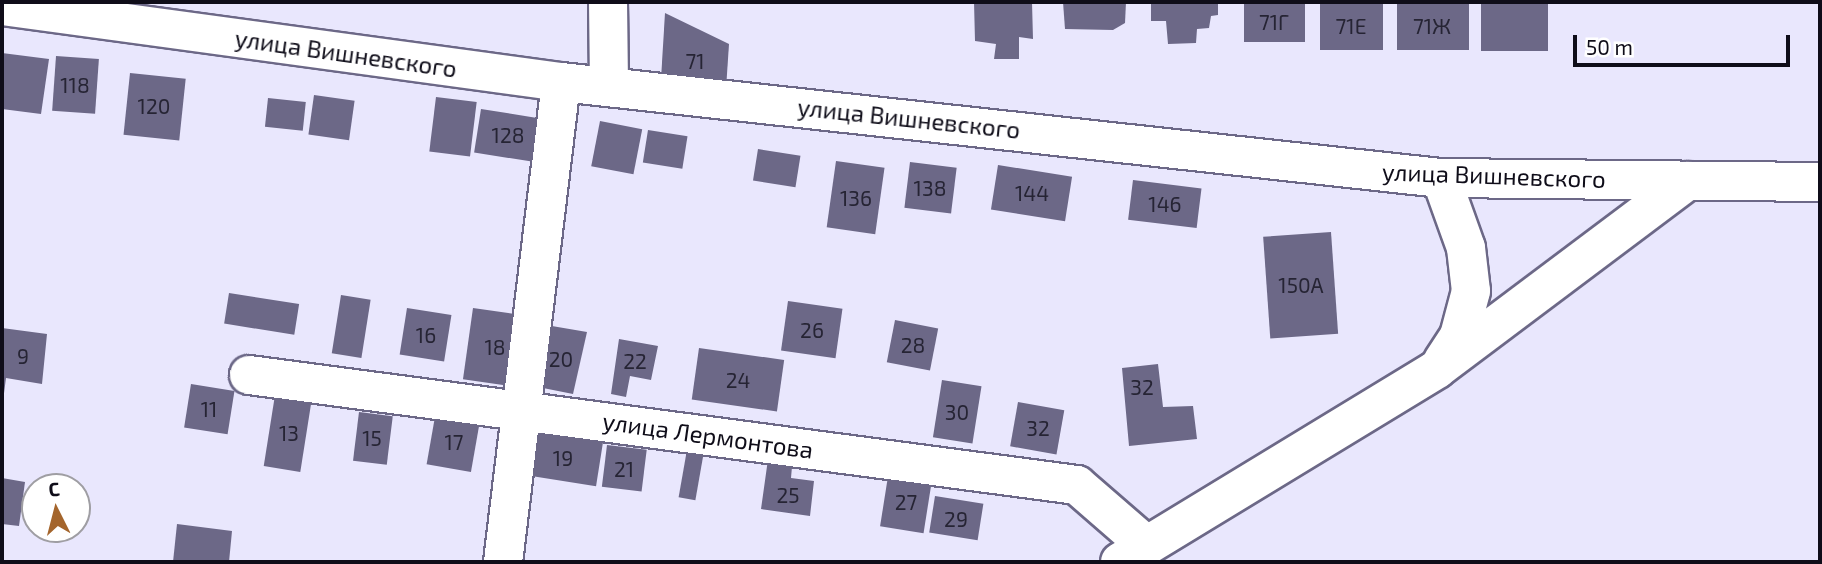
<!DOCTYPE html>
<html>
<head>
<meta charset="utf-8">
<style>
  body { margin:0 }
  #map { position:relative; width:1822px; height:564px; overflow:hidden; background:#e9e7fd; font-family:"Exo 2",sans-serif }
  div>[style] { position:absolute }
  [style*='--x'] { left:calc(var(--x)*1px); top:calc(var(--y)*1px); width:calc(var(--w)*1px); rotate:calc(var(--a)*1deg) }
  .building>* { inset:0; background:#6c6887; transform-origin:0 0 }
  .roads { filter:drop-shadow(2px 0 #6c6887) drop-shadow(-2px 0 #6c6887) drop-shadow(0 2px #6c6887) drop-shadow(0 -2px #6c6887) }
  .minor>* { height:38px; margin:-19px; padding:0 19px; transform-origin:19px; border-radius:19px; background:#fff }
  span { translate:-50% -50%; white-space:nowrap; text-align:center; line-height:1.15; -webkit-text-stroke:5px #fff; paint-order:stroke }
  .number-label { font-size:21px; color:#262434 }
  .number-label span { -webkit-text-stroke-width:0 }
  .street-label { font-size:24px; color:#0f0d19 }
  .frame { position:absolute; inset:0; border:4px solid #0f0d19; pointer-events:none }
  .north { position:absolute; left:21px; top:473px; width:70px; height:70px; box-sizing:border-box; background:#fff; border:2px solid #9f9ea3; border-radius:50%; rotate:354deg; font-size:19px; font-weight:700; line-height:28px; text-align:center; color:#0f0d19 }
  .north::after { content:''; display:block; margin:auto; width:24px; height:32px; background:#a4652c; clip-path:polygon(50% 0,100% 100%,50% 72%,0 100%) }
  .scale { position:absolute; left:1573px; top:35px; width:217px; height:32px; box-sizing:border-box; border:4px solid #0f0d19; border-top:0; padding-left:9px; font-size:21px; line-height:24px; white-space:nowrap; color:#0f0d19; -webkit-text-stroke:5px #fff; paint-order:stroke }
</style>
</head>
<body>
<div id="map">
  <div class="building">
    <i style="clip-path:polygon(974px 2px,1032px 2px,1033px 39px,1019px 37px,1019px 59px,994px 59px,996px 44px,975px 41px)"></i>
    <i style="clip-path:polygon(1063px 2px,1126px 2px,1125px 23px,1113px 30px,1065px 29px)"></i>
    <i style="clip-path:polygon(1151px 2px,1218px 2px,1218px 15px,1211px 16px,1209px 28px,1197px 29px,1196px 43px,1168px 44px,1166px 21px,1151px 21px)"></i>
    <i style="left:1244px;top:2px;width:61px;height:40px"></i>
    <i style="left:1320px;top:2px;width:63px;height:48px"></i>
    <i style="left:1397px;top:2px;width:72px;height:48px"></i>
    <i style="left:1481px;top:2px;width:67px;height:49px"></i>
    <i style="clip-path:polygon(665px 13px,729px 44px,726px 89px,661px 79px)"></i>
    <i style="clip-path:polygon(2px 53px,49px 59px,41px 114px,2px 109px)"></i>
    <i style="left:56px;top:56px;width:43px;height:55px;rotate:4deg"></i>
    <i style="left:130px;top:73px;width:56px;height:62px;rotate:6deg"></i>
    <i style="left:314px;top:95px;width:41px;height:40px;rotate:8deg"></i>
    <i style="left:436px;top:97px;width:41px;height:55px;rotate:7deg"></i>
    <i style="left:268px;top:98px;width:38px;height:29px;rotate:6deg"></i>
    <i style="left:481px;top:109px;width:60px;height:44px;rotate:9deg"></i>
    <i style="left:600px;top:121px;width:43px;height:46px;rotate:11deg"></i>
    <i style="left:648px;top:130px;width:40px;height:33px;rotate:9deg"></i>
    <i style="left:758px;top:149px;width:43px;height:32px;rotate:9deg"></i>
    <i style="left:836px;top:161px;width:49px;height:67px;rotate:8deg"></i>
    <i style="left:910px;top:162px;width:47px;height:46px;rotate:7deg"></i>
    <i style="left:998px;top:165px;width:75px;height:45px;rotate:9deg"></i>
    <i style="left:1133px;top:180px;width:69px;height:40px;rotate:7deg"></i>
    <i style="left:1331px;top:232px;width:102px;height:68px;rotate:86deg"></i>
    <i style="left:229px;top:293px;width:71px;height:31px;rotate:9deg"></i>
    <i style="left:341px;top:295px;width:30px;height:59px;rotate:9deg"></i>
    <i style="left:788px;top:301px;width:55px;height:50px;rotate:8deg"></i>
    <i style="left:407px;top:308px;width:45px;height:47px;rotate:9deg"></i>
    <i style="left:473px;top:308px;width:53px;height:72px;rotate:8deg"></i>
    <i style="left:895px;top:320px;width:44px;height:43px;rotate:11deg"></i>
    <i style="clip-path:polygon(546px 325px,587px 332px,573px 394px,538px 387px)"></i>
    <i style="clip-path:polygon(2px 328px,47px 334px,42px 384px,6px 378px,3px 401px)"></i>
    <i style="clip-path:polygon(619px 339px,658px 346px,651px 380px,630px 376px,626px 397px,611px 394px)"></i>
    <i style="left:699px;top:348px;width:86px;height:52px;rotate:8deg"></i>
    <i style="clip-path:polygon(1158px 364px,1163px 407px,1193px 406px,1197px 439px,1129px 446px,1122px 368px)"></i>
    <i style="left:942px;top:380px;width:40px;height:58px;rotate:9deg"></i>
    <i style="left:191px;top:384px;width:44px;height:44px;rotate:9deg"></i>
    <i style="left:275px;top:395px;width:37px;height:72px;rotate:9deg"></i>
    <i style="left:1018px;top:402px;width:47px;height:45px;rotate:10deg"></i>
    <i style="left:436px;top:411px;width:45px;height:54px;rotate:10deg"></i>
    <i style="left:359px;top:412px;width:34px;height:49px;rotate:7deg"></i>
    <i style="left:529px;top:430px;width:75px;height:45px;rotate:9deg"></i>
    <i style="left:688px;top:444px;width:17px;height:54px;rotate:10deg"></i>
    <i style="left:607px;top:445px;width:40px;height:42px;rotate:7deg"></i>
    <i style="clip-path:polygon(769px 452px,793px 455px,791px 478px,814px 481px,810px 516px,761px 509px)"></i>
    <i style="left:889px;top:470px;width:44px;height:57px;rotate:9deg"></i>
    <i style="clip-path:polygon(2px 478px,25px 482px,19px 526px,2px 524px)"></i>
    <i style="left:935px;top:496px;width:49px;height:37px;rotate:9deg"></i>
    <i style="clip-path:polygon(177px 524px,232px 531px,229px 562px,173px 562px)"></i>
  </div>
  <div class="roads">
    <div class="minor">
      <i style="--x:608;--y:2;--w:82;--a:89.3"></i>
      <i style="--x:2;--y:6;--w:564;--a:7.74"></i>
      <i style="--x:561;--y:82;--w:885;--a:6.23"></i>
      <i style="--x:1441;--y:178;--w:379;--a:0.6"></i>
      <i style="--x:1441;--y:178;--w:74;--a:70.3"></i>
      <i style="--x:1466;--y:248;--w:43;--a:83.4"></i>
      <i style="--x:1471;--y:291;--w:47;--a:104.9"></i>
      <i style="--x:1459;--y:336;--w:30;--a:123"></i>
      <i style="--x:249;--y:375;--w:835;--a:7.57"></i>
      <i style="--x:1077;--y:485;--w:91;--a:41"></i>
      <i style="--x:503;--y:562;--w:483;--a:-83.1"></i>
      <i style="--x:1120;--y:562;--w:371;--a:-31.3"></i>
      <i style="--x:1437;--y:369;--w:313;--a:-36.9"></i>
    </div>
  </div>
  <div class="number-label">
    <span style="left:1274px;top:22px">71Г</span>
    <span style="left:1351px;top:26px">71Е</span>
    <span style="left:1432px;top:26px">71Ж</span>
    <span style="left:695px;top:61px">71</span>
    <span style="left:75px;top:85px">118</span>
    <span style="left:154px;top:106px">120</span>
    <span style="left:508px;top:135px">128</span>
    <span style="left:930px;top:188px">138</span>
    <span style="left:1032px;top:193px">144</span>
    <span style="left:856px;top:198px">136</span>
    <span style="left:1165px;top:204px">146</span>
    <span style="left:1301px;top:285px">150А</span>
    <span style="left:812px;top:330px">26</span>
    <span style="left:426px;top:335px">16</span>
    <span style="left:913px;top:345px">28</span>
    <span style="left:495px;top:347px">18</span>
    <span style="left:23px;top:356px">9</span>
    <span style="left:561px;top:359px">20</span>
    <span style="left:635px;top:361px">22</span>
    <span style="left:738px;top:380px">24</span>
    <span style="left:1142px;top:387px">32</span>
    <span style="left:209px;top:409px">11</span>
    <span style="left:957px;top:412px">30</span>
    <span style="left:1038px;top:428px">32</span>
    <span style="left:289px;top:433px">13</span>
    <span style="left:372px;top:438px">15</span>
    <span style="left:454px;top:442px">17</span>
    <span style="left:563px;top:458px">19</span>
    <span style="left:624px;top:469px">21</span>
    <span style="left:788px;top:495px">25</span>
    <span style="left:906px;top:502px">27</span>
    <span style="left:956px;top:519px">29</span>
  </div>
  <div class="street-label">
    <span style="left:346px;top:53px;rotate:8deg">улица Вишневского</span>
    <span style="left:909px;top:118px;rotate:6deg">улица Вишневского</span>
    <span style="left:1494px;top:175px;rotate:2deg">улица Вишневского</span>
    <span style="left:708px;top:435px;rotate:8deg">улица Лермонтова</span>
  </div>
  <div class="frame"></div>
  <div class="north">С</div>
  <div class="scale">50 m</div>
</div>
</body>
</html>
